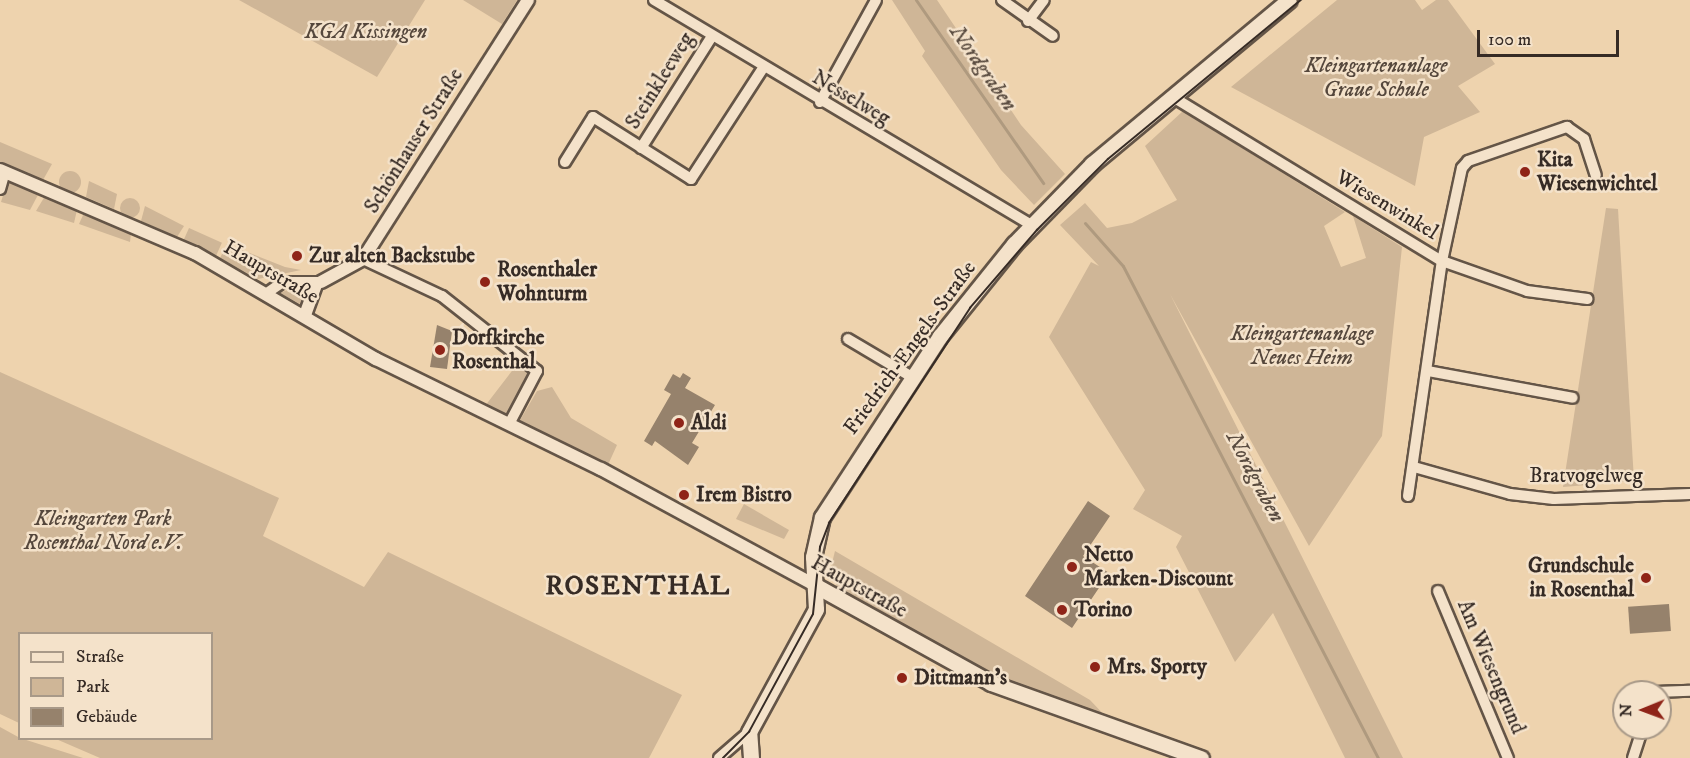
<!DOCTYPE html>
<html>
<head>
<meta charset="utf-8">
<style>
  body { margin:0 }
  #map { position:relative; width:1690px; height:758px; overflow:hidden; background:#eed3ae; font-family:"IM FELL DW Pica",serif }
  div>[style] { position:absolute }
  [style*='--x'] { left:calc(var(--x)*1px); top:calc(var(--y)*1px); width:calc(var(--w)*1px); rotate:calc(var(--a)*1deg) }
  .green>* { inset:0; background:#cfb697; transform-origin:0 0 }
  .round { border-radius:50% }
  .stream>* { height:3px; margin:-1.5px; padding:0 1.5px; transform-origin:1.5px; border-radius:1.5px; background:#af9a7f }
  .building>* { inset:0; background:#96826c; transform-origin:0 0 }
  .roads { filter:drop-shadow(2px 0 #645547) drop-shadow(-2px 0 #645547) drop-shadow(0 2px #645547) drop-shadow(0 -2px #645547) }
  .minor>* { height:10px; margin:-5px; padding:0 5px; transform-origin:5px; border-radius:5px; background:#f4e2ca }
  .tertiary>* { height:12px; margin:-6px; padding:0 6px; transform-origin:6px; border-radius:6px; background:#f4e2ca }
  .secondary>* { height:15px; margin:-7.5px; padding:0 7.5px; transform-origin:7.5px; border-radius:7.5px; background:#f4e2ca }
  .tram>* { height:1.5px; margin:-0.75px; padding:0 0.75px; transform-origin:0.75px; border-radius:0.75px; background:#362b25 }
  .dots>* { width:16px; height:16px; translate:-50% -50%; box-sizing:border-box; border:3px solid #f4e2ca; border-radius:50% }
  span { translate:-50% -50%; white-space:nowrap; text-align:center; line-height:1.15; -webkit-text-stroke:5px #f4e2ca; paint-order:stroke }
  .park-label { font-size:21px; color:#55473c; font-style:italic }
  .street-label { font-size:21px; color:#362b25 }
  .poi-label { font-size:21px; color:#362b25; font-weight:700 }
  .left { translate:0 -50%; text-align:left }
  .right { translate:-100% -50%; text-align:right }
  .water-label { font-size:22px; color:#5a4c40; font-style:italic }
  .district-label { font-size:27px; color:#362b25; font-weight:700; letter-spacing:1.5px }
  .legend { position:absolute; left:18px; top:632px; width:195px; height:108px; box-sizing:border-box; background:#f4e2ca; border:2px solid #a89988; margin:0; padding:8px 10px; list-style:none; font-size:18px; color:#362b25 }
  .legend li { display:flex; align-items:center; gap:12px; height:30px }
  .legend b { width:30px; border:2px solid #a89988 }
  .north { position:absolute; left:1612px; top:680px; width:60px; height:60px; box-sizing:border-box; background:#f4e2ca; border:2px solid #a89988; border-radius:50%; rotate:269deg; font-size:16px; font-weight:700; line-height:24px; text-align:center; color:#362b25 }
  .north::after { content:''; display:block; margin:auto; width:21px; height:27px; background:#8f2418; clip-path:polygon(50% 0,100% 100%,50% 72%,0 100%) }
  .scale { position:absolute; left:1477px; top:30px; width:142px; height:27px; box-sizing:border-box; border:3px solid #362b25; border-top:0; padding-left:8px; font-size:18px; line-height:21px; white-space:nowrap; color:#362b25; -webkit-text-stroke:4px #f4e2ca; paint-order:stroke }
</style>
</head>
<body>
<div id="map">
  <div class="green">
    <i style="clip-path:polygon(239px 0,425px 0,377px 77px)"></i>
    <i style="clip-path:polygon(463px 0,517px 0,502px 24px)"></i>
    <i style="clip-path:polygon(892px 0,937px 0,1021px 125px,1065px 174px,1034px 205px,1001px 170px,922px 56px,925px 51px)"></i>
    <i style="clip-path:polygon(1337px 0,1415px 0,1422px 10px,1436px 0,1448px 0,1495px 64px,1458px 86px,1480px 112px,1424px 137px,1415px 186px,1231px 87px)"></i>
    <i style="clip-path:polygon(1183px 111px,1345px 212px,1324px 226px,1341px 267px,1366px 258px,1353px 216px,1402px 247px,1382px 436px,1309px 546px,1170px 294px,1403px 758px,1345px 758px,1273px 613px,1235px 662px,1176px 547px,1182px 536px,1133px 509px,1145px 490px,1049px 337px,1091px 262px,1099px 266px,1060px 225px,1085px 203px,1107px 228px,1132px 223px,1177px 200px,1145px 146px)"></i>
    <i style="clip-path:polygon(0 142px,52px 164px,43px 180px,0 163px)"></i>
    <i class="round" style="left:59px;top:171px;width:22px;height:22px"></i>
    <i style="clip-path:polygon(8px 180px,39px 193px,30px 210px,1px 202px)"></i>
    <i style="clip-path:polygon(89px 181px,117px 194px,114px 209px,86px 197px)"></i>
    <i style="clip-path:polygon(45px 196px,77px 210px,74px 223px,36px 211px)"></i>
    <i class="round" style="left:120px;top:198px;width:20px;height:20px"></i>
    <i style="clip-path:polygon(145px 206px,184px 226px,177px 237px,141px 221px)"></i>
    <i style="clip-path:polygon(1606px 208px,1618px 209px,1634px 481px,1563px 487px)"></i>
    <i style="clip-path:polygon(84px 213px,131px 233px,130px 242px,79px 224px)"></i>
    <i style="left:189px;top:228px;width:36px;height:14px;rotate:24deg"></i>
    <i style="clip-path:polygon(227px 244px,285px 267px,301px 270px,258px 279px,220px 258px)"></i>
    <i style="clip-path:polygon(302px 284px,310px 288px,302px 305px,280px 293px)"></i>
    <i style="clip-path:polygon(486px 334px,528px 374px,505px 417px,485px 406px,515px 367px)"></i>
    <i style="clip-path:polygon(0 372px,279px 498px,263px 536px,364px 587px,388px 552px,682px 695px,649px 758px,100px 758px,56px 739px,212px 738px,212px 634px,20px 634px,19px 723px,0 714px)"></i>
    <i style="clip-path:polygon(552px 387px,571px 418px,617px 445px,607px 467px,519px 422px,537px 391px)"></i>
    <i style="clip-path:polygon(744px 504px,789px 530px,784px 539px,736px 519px)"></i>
    <i style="clip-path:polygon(835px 551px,1090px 700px,1108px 719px,998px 681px,836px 587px,837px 578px,829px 575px)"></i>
    <i style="clip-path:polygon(0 727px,20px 738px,83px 758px,0 758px)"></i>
  </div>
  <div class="stream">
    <i style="--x:916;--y:0;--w:223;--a:55.2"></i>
    <i style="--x:1085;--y:223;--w:57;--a:48.5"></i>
    <i style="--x:1123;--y:266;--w:554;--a:62.6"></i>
  </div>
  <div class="building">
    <i style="clip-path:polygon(437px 325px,452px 331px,447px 369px,430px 367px)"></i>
    <i style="clip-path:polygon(683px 373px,691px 378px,685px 388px,715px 405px,692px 443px,699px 447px,688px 465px,655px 441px,652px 446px,644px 441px,671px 394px,664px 390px,673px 374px,680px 378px)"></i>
    <i style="clip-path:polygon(1088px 501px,1110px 516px,1083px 556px,1109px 573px,1072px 628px,1025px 596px)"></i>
    <i style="left:1669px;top:604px;width:27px;height:41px;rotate:86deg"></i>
  </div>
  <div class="roads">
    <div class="minor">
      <i style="--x:654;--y:0;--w:439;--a:30.8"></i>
      <i style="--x:1002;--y:0;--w:62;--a:35.2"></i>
      <i style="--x:1028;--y:21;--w:26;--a:-53"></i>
      <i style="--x:1173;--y:97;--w:315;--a:31.4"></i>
      <i style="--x:1442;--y:261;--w:90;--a:19.4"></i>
      <i style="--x:1527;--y:291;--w:61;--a:7.6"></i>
      <i style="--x:820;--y:102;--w:116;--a:-61.2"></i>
      <i style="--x:641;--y:148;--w:133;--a:-57.6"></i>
      <i style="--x:565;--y:162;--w:53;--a:-58.1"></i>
      <i style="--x:593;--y:117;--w:116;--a:32.3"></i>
      <i style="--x:691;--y:179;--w:132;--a:-57"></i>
      <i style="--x:0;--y:189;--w:18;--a:-74"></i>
      <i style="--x:363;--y:259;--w:87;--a:25.1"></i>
      <i style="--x:442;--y:296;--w:121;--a:38.3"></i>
      <i style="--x:537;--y:371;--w:60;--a:117.8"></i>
      <i style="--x:267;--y:293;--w:19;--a:-35"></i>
      <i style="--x:283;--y:282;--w:38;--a:0"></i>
      <i style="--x:848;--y:339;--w:74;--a:30.7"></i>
      <i style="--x:1428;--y:371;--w:147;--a:10.5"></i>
      <i style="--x:1414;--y:467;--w:100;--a:15.7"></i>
      <i style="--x:1510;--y:494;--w:44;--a:6.5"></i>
      <i style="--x:1554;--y:499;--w:136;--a:-2.1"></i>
      <i style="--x:1408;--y:496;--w:237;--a:-81.8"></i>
      <i style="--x:1442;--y:261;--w:95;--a:-77.9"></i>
      <i style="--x:1462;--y:168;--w:9;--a:-49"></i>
      <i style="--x:1468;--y:161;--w:105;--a:-19"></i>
      <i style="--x:1567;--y:127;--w:21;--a:35"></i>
      <i style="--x:1584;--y:139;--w:38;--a:72"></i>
      <i style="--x:1438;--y:591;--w:181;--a:67.3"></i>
      <i style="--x:1655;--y:692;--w:35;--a:-2"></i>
      <i style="--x:719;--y:758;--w:40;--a:-41"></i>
      <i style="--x:1633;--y:758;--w:32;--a:-72"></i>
    </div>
    <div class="tertiary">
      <i style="--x:0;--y:170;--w:212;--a:23.1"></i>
      <i style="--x:195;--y:253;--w:210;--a:30.4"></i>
      <i style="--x:376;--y:359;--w:250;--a:26.1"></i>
      <i style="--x:601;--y:469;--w:247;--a:28.5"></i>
      <i style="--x:321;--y:282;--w:48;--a:-28.7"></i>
      <i style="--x:363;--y:259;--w:307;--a:-57.5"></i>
      <i style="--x:305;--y:315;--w:32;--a:-70"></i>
    </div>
    <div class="secondary">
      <i style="--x:818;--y:587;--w:198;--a:29"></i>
      <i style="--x:991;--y:683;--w:223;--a:19.7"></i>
      <i style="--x:751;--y:758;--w:26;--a:-94"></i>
      <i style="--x:749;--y:732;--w:140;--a:-61.4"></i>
      <i style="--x:816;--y:609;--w:52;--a:-93.3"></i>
      <i style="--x:813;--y:557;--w:41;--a:-77.3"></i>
      <i style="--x:822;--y:517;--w:216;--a:-56.9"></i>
      <i style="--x:940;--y:336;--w:118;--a:-51.2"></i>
      <i style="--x:1014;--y:244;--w:112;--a:-45.7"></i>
      <i style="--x:1092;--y:164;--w:256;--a:-39.8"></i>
    </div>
  </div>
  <div class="tram">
    <i style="--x:723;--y:758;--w:37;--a:-45"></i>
    <i style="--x:749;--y:732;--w:134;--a:-61.5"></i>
    <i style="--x:813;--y:614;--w:67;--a:-84"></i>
    <i style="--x:820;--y:547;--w:26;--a:-69"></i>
    <i style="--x:829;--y:523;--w:257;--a:-56.7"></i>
    <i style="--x:970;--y:308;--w:103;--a:-49.3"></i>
    <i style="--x:1037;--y:230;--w:100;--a:-45"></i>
    <i style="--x:1108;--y:159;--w:250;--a:-39.5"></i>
  </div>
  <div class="dots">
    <i style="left:1525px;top:172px;background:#8f2418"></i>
    <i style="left:297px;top:256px;background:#8f2418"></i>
    <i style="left:485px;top:282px;background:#8f2418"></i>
    <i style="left:440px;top:350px;background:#8f2418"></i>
    <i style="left:679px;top:423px;background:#8f2418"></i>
    <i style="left:684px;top:495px;background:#8f2418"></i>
    <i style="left:1072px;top:567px;background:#8f2418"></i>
    <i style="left:1646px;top:578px;background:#8f2418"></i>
    <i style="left:1062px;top:610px;background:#8f2418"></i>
    <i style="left:1095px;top:667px;background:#8f2418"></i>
    <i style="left:902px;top:678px;background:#8f2418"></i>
  </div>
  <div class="park-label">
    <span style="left:366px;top:32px">KGA Kissingen</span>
    <span style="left:1376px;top:78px">Kleingartenanlage<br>Graue Schule</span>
    <span style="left:1302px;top:346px">Kleingartenanlage<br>Neues Heim</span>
    <span style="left:103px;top:531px">Kleingarten Park<br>Rosenthal Nord e.V.</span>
  </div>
  <div class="street-label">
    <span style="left:660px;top:81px;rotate:-58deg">Steinkleeweg</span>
    <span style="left:851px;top:98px;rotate:31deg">Nesselweg</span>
    <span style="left:414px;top:141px;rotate:-58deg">Schönhauser Straße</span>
    <span style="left:1387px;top:205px;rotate:31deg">Wiesenwinkel</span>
    <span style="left:271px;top:272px;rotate:30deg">Hauptstraße</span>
    <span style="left:910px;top:348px;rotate:-54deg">Friedrich-Engels-Straße</span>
    <span style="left:1586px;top:476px">Bratvogelweg</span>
    <span style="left:859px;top:587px;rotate:29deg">Hauptstraße</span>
    <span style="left:1491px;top:667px;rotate:67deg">Am Wiesengrund</span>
  </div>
  <div class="poi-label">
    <span class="left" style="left:1537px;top:172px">Kita<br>Wiesenwichtel</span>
    <span class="left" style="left:309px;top:256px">Zur alten Backstube</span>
    <span class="left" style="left:497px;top:282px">Rosenthaler<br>Wohnturm</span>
    <span class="left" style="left:452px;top:350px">Dorfkirche<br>Rosenthal</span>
    <span class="left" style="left:691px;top:423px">Aldi</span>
    <span class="left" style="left:696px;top:495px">Irem Bistro</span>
    <span class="left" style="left:1084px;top:567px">Netto<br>Marken-Discount</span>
    <span class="right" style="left:1634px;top:578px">Grundschule<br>in Rosenthal</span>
    <span class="left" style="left:1074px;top:610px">Torino</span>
    <span class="left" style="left:1107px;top:667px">Mrs. Sporty</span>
    <span class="left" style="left:914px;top:678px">Dittmann's</span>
  </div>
  <div class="water-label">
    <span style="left:983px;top:68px;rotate:55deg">Nordgraben</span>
    <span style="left:1255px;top:477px;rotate:62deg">Nordgraben</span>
  </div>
  <div class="district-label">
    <span style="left:638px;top:587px">ROSENTHAL</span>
  </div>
  <ul class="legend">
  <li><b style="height:8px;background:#f4e2ca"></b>Straße</li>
  <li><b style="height:16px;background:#cfb697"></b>Park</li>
  <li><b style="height:16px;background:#96826c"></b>Gebäude</li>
  </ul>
  <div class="north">N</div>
  <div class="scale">100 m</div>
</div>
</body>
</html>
